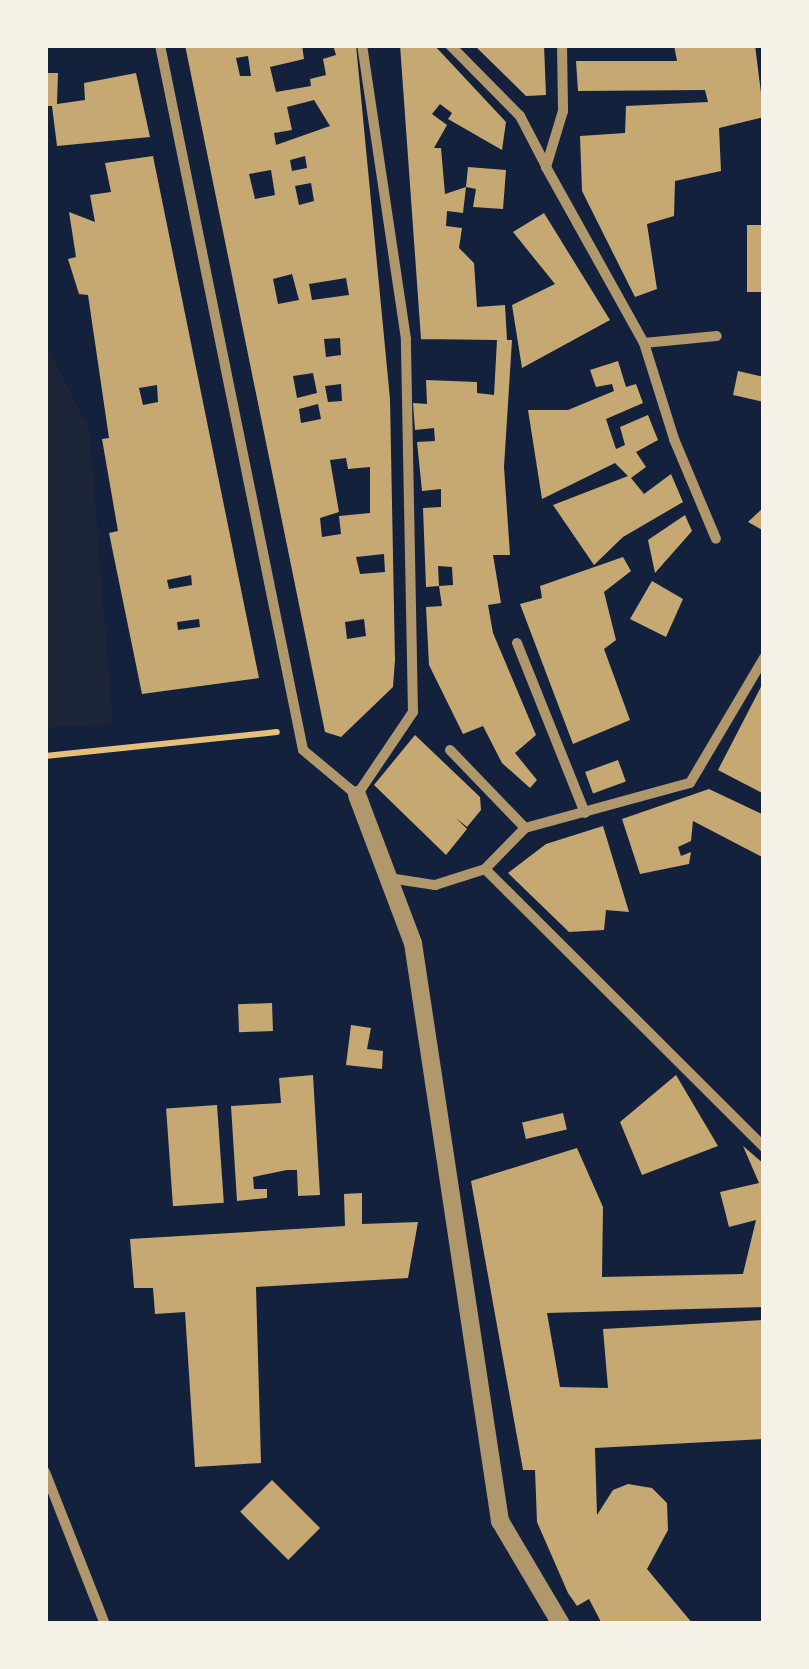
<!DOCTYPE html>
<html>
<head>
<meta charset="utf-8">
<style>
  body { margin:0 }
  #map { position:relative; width:809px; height:1669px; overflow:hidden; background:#14213d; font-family:"Nunito Sans",sans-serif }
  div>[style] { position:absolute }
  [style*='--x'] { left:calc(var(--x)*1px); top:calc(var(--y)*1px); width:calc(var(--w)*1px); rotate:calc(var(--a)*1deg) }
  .green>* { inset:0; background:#1d2539 }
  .building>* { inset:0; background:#c6a872; transform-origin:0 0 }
  .path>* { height:6px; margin:-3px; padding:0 3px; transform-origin:3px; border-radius:3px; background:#e5c07b }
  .minor>* { height:10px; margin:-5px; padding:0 5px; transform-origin:5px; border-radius:5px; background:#b1986c }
  .tertiary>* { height:18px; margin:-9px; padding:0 9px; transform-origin:9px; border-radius:9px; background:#b1986c }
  span { translate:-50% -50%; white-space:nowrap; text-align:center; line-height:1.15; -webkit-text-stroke:9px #f6f1e7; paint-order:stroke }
  .frame { position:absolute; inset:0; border:48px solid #f6f1e7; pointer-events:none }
</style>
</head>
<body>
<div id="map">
  <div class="green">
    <i style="clip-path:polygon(45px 343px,89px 428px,113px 724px,45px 728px)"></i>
  </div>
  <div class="building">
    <i style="clip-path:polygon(evenodd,185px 45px,302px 45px,304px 59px,270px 67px,276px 92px,311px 86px,310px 79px,326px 75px,323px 59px,336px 55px,333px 45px,356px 45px,390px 399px,395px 660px,393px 687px,341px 737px,325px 732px,185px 45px,248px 56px,251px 76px,240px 76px,236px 58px,248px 56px,185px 45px,314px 100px,330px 126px,276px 145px,274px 133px,292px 130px,287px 107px,314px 100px,185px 45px,305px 156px,307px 168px,292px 171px,290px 160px,305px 156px,185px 45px,271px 170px,275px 195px,255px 199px,249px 174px,271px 170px,185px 45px,311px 183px,314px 201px,299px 205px,295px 186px,311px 183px,185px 45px,292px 274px,299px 300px,278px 304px,273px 279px,292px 274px,185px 45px,346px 278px,349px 295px,312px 300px,309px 284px,346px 278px,185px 45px,340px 338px,341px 355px,326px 357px,324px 339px,340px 338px,185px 45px,313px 373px,317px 393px,297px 398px,293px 376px,313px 373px,185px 45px,341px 384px,342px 401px,328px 402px,325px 386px,341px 384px,185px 45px,318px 404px,321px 419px,301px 423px,299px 409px,318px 404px,185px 45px,346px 458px,348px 469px,370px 467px,370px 513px,339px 516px,341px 534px,322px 537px,320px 518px,339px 512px,330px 460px,346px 458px,185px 45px,384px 554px,385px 572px,360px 574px,356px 557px,384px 554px,185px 45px,364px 619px,366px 636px,347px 639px,345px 622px,364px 619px)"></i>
    <i style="clip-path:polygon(evenodd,400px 45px,434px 45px,506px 122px,502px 150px,448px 119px,452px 113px,440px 104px,432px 114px,447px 125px,434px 148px,441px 148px,445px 194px,466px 187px,463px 213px,447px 211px,446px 226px,462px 228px,459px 248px,474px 263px,477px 307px,505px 305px,507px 340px,512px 340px,504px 467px,510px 555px,493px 555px,501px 603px,488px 605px,493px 633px,536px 735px,515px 753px,537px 780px,530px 788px,502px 763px,483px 726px,463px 734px,429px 665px,426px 607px,442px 606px,439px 586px,426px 587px,423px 508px,441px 507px,441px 489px,422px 491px,417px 442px,435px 441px,434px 428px,415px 430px,413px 403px,427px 404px,426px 380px,477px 382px,477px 393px,494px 395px,497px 340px,421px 339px,400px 45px,438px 566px,452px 567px,453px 585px,439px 586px,438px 566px)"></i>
    <i style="clip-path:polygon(474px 45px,544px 45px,546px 95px,526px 96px)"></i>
    <i style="clip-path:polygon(674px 45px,755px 45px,764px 117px,719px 128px,721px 171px,675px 181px,674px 216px,647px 224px,657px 289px,635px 297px,582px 191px,580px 136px,625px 133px,626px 106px,708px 102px,705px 90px,578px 91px,576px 61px,677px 61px)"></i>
    <i style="clip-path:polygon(45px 73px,58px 73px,57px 104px,85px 100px,84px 83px,136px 73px,150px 137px,57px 146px,52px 106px,45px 106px)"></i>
    <i style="clip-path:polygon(evenodd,153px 156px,259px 678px,142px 694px,109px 533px,118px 531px,102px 439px,109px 438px,88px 295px,79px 294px,68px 259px,76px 257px,69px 212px,95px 222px,90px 195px,111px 192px,105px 163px,153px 156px,157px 385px,158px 402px,143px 405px,139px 388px,157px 385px,153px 156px,191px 575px,192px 585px,169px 589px,167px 580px,191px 575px,153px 156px,199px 619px,200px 627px,178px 630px,177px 622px,199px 619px)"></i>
    <i style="clip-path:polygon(468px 167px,506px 170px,503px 209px,473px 207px,476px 189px,466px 187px)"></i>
    <i style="clip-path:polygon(544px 213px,610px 320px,522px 368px,512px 305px,555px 284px,513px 232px)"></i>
    <i style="left:747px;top:225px;width:17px;height:67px"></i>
    <i style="clip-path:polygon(618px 361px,626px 387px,636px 384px,643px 403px,606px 419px,616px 449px,625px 445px,620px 427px,648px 415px,658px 440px,636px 452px,646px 467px,631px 478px,644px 494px,671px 474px,683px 502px,623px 537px,594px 565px,553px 505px,628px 476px,615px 463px,542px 499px,528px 410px,568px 410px,614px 391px,612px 384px,596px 387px,590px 370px)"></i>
    <i style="clip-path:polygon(738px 371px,764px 377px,764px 402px,733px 395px)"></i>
    <i style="clip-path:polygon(764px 507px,764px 531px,748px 522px)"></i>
    <i style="clip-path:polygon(685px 515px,692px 531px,655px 573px,648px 540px)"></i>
    <i style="clip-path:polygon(623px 557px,631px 571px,604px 592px,616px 640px,604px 649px,630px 720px,573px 744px,520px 604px,542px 598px,540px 586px)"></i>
    <i style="clip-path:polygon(652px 581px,683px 599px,666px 637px,630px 619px)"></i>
    <i style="clip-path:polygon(764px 681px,764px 794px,718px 770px)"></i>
    <i style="clip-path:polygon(415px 735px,480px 797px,481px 810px,467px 827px,456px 818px,467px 829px,446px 855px,374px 785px)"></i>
    <i style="left:618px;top:760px;width:23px;height:35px;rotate:70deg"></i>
    <i style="clip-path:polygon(709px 789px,764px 815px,764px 858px,693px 821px,691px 841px,678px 847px,681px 856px,691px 852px,689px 864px,640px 874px,622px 819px)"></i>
    <i style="clip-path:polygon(603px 826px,629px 912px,606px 910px,604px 930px,569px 932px,508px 873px,546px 844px)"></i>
    <i style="left:272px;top:1003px;width:28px;height:34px;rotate:88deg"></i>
    <i style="clip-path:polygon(351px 1025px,371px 1028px,367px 1049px,383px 1051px,382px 1069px,346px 1065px)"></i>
    <i style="clip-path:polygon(313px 1075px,320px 1195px,298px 1196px,297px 1170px,287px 1170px,253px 1177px,254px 1189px,267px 1189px,267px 1198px,237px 1201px,231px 1106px,281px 1103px,279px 1078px)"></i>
    <i style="clip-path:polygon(676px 1075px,718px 1146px,642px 1175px,620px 1122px)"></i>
    <i style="left:217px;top:1105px;width:98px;height:51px;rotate:86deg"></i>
    <i style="left:563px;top:1113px;width:17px;height:42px;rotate:77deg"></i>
    <i style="clip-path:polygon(743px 1146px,764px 1164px,764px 1307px,547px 1313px,560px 1387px,608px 1388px,603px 1329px,764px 1320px,764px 1439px,595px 1448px,597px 1515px,613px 1490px,628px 1484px,652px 1488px,667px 1503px,668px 1530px,647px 1569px,693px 1624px,602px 1624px,589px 1599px,577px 1606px,568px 1593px,537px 1522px,535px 1470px,523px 1470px,471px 1181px,577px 1148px,603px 1207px,602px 1277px,743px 1274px,756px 1220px,729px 1227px,720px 1192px,759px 1183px)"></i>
    <i style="clip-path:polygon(362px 1193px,362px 1224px,418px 1222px,408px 1278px,256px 1287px,261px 1463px,195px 1467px,185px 1312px,155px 1314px,153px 1288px,134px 1288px,130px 1239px,345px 1226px,344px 1194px)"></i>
    <i style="left:272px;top:1480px;width:68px;height:45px;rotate:45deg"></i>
  </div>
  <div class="path">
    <i style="--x:45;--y:756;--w:233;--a:-5.9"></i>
  </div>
  <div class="minor">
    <i style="--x:160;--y:45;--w:719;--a:78.53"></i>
    <i style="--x:303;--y:750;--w:70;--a:39.8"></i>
    <i style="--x:357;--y:795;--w:100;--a:-56"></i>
    <i style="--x:413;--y:712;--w:373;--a:-91.1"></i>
    <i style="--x:406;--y:339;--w:297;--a:-98.5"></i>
    <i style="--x:450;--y:45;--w:100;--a:45.4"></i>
    <i style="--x:520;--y:116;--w:56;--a:62.5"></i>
    <i style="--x:562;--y:45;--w:66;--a:89.1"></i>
    <i style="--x:563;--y:111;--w:59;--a:106.9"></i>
    <i style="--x:546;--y:167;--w:201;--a:60.9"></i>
    <i style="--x:644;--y:343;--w:101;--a:72.6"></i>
    <i style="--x:674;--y:439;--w:108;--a:67.2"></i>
    <i style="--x:644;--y:343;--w:73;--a:-5.5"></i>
    <i style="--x:517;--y:643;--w:183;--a:68.2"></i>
    <i style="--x:450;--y:750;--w:108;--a:46.1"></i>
    <i style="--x:485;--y:869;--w:57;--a:-45.7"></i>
    <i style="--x:525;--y:828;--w:171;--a:-15.3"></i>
    <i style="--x:690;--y:783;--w:145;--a:-59.4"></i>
    <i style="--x:389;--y:878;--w:47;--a:8.7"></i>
    <i style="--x:435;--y:885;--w:52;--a:-17.7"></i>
    <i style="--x:485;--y:869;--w:394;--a:44.9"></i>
    <i style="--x:45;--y:1472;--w:163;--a:68.5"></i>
  </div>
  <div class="tertiary">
    <i style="--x:357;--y:795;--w:158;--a:69.3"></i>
    <i style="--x:413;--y:943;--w:585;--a:81.44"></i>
    <i style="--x:500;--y:1521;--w:120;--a:59.4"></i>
  </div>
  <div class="frame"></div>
</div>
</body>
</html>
